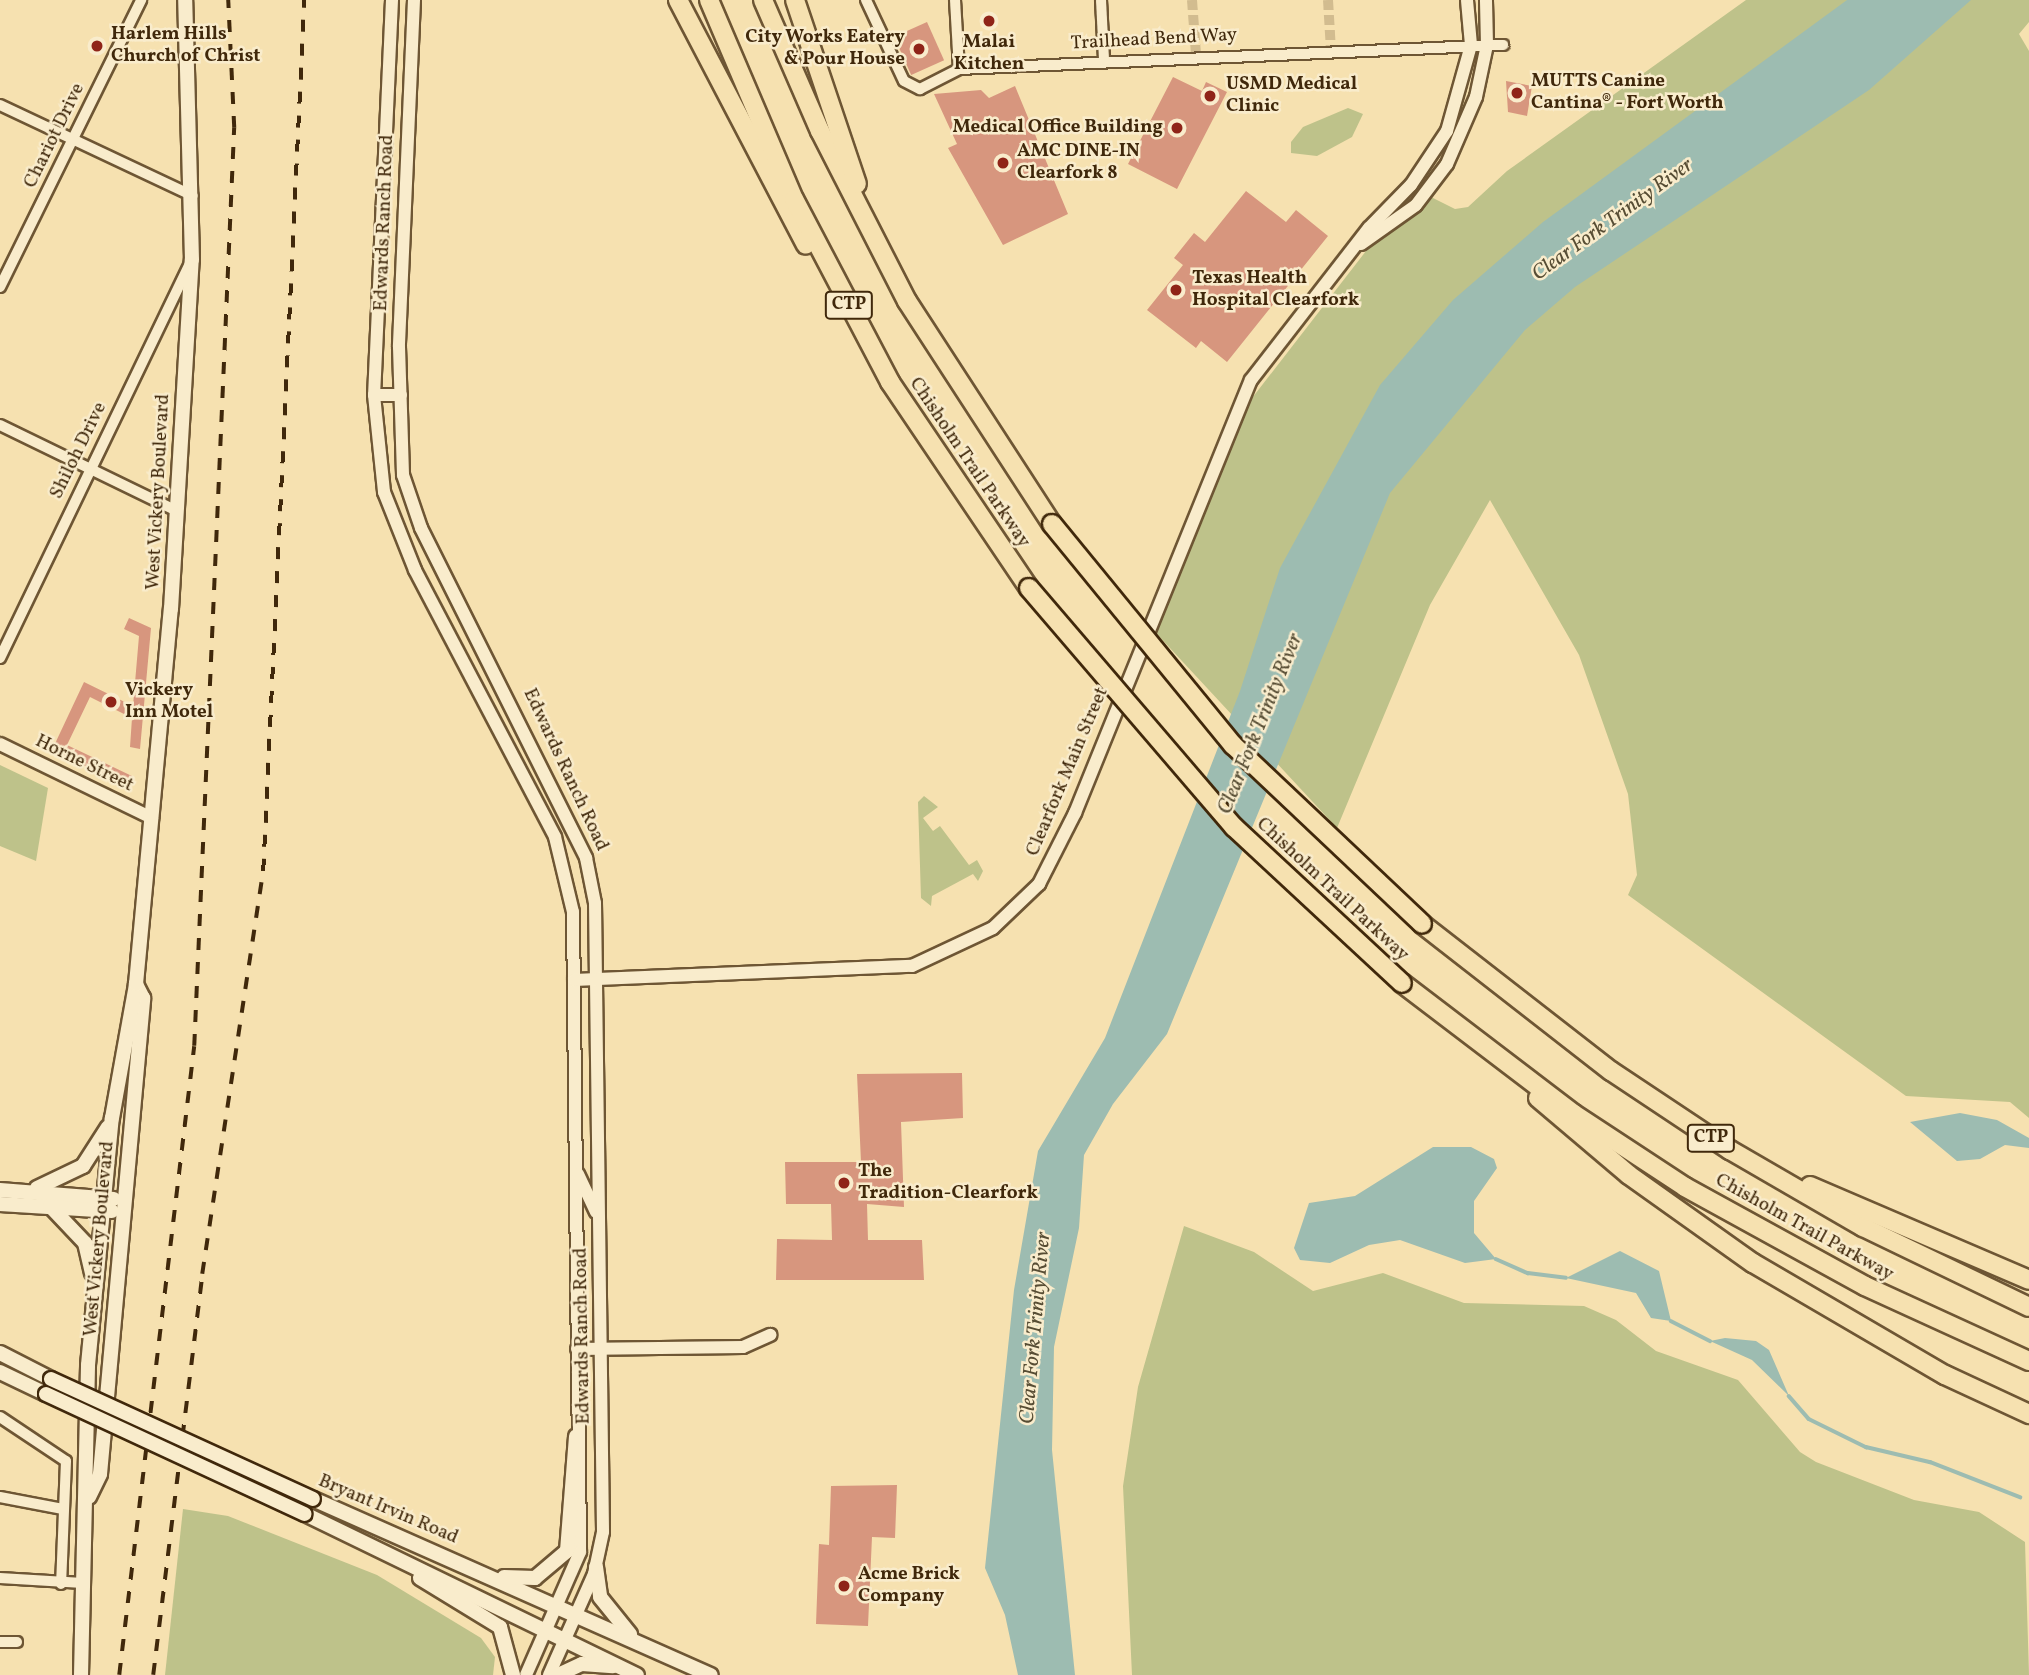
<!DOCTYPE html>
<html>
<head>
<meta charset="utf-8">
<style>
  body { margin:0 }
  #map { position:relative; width:2029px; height:1675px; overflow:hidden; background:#f6e1b0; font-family:Vollkorn,serif }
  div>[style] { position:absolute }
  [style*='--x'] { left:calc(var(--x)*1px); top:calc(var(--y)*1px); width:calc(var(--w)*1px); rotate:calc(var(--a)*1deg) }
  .green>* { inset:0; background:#bec28a }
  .water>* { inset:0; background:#9dbcb1 }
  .stream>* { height:3.5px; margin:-1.75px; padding:0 1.75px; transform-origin:1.75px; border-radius:1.75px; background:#9dbcb1 }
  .building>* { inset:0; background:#d7967e; transform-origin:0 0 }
  .minor-tunnel>* { height:10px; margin-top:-5px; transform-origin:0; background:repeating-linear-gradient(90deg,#d2bc8f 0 10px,transparent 0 15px) }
  .roads { filter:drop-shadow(2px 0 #6e5634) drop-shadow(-2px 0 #6e5634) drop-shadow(0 2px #6e5634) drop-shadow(0 -2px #6e5634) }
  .minor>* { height:10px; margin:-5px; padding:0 5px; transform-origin:5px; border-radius:5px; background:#f9eccc }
  .tertiary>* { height:12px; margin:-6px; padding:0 6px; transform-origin:6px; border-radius:6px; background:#f9eccc }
  .secondary>* { height:14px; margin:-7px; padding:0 7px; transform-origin:7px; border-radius:7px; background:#f9eccc }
  .motorway>* { height:18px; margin:-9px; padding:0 9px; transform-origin:9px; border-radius:9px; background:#f6e1b0 }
  .rail>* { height:3.5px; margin-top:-1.75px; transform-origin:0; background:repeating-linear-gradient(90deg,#40280b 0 12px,transparent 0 24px) }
  .bridges { filter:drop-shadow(2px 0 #40280b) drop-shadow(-2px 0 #40280b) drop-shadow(0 2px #40280b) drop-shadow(0 -2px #40280b) }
  .secondary-bridge>* { height:14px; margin:-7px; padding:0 7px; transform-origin:7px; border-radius:7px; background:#f9eccc }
  .motorway-bridge>* { height:18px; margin:-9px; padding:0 9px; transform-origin:9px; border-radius:9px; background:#f6e1b0 }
  .dots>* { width:19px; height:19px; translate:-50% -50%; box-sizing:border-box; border:4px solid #f9eccc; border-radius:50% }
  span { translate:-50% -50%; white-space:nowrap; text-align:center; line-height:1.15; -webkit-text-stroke:5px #f9eccc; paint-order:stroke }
  .shield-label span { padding:2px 5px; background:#f9eccc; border:2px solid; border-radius:5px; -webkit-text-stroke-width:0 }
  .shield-label { font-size:18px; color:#40280b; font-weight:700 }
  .poi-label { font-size:19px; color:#40280b; font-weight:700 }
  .left { translate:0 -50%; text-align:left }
  .right { translate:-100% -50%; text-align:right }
  .street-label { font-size:19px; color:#40280b }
  .water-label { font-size:21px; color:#574d34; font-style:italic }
</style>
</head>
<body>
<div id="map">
  <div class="green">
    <i style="clip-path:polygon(1746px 0,2029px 0,2029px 22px,2019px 34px,2029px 51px,2029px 1118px,2010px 1102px,1906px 1096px,1628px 895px,1637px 875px,1628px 794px,1579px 655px,1490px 500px,1430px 605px,1337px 828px,1156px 633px,1249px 402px,1366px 251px,1429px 196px,1455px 209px,1468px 207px,1507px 171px)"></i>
    <i style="clip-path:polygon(1348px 108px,1363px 114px,1352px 137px,1317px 156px,1291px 153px,1291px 142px,1303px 127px)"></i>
    <i style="clip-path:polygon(0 765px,48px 788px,36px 861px,0 846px)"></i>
    <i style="clip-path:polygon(924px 796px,938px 807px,923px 818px,933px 831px,940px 826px,969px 865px,977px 860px,983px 871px,978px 881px,973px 874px,932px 896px,931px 906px,921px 898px,918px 802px)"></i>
    <i style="clip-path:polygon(1184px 1226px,1254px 1252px,1313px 1291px,1383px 1273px,1464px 1303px,1584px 1306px,1616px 1320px,1656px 1351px,1738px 1380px,1800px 1452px,1816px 1462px,1914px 1500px,1979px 1512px,2025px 1542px,2029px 1675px,1132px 1675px,1123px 1486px,1138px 1387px)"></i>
    <i style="clip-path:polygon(183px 1509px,228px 1516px,377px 1575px,481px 1638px,495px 1657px,493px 1675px,165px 1675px)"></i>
  </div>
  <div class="water">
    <i style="clip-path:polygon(1847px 0,1971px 0,1869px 90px,1575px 287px,1525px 330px,1390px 493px,1167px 1034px,1113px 1104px,1084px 1155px,1079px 1228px,1054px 1347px,1052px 1450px,1075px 1675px,1018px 1675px,1005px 1615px,985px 1568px,1014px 1290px,1038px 1151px,1105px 1038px,1240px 691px,1280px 568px,1380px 385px,1453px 300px,1543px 222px)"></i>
    <i style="clip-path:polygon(1960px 1113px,1997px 1120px,2029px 1138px,2029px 1148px,2005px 1145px,1980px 1159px,1957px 1161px,1910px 1122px)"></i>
    <i style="clip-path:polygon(1433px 1147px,1471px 1147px,1494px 1159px,1497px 1168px,1474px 1201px,1474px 1233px,1496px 1259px,1465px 1263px,1400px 1240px,1369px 1245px,1330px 1263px,1300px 1260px,1294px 1248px,1309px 1203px,1355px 1196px)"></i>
    <i style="clip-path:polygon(1620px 1251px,1659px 1271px,1671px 1321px,1651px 1318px,1636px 1293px,1566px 1278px)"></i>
    <i style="clip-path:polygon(1725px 1338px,1756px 1341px,1769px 1350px,1789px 1396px,1752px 1360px,1710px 1341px)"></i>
  </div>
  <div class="stream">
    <i style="--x:1496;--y:1259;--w:35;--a:24"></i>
    <i style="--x:1528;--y:1273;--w:38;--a:7"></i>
    <i style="--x:1671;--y:1321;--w:44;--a:27.1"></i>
    <i style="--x:1789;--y:1396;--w:30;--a:49"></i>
    <i style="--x:1809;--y:1419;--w:64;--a:26.2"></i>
    <i style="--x:1866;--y:1447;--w:66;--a:13.2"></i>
    <i style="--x:1930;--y:1462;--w:97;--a:21.3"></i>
  </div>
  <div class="building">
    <i style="left:927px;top:22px;width:42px;height:36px;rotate:66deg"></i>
    <i style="clip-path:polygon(1173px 77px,1202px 91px,1206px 82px,1227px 92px,1177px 189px,1128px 164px)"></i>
    <i style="clip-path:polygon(1506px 81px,1532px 86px,1527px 116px,1508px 112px)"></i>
    <i style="clip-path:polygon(1015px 86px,1068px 214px,1003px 245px,948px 148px,957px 144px,934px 94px,981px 90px,989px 98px)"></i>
    <i style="clip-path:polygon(1246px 191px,1286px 222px,1296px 210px,1328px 236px,1227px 362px,1201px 341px,1196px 348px,1147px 310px,1183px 265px,1174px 258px,1194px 233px,1205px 242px)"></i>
    <i style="clip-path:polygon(129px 618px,151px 628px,140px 749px,130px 747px,132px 718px,90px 697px,67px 745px,134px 777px,129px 787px,52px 750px,84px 682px,133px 706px,139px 636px,124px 629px)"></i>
    <i style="clip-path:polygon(962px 1073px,963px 1118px,901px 1122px,904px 1207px,867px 1204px,868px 1240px,922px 1240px,924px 1280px,776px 1280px,777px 1239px,832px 1240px,831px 1204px,786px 1204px,785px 1162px,861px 1162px,857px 1074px)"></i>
    <i style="clip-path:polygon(897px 1485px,895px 1538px,872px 1537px,868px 1626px,816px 1624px,819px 1544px,829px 1545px,831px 1486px)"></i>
  </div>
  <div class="minor-tunnel">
    <i style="--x:1192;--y:0;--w:55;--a:85.8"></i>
    <i style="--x:1328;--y:0;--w:50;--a:86.6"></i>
  </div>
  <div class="roads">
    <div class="minor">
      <i style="--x:866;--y:0;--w:89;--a:64.9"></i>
      <i style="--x:904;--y:81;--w:18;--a:27"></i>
      <i style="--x:920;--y:89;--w:44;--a:-27.1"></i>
      <i style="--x:959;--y:69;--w:545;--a:-2.53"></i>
      <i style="--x:955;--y:0;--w:69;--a:86.7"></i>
      <i style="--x:1101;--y:0;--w:59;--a:87.1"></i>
      <i style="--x:0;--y:105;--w:213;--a:25.2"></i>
      <i style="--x:0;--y:287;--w:320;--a:-63.8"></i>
      <i style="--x:0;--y:425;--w:195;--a:25.9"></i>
      <i style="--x:0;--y:658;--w:438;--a:-64.3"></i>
      <i style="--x:0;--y:1417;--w:79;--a:33.7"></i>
      <i style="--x:66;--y:1461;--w:123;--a:92.3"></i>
      <i style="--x:0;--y:1497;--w:64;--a:10.8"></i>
      <i style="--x:0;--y:1578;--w:83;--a:3.4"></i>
      <i style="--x:0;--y:1642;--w:17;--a:0"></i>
    </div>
    <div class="tertiary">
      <i style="--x:392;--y:0;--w:395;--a:92.6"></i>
      <i style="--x:374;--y:395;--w:98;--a:84.1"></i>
      <i style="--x:384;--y:492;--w:84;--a:68.3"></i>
      <i style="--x:415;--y:570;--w:301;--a:62.3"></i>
      <i style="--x:555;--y:837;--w:77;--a:76.5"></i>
      <i style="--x:573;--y:912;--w:640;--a:89.37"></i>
      <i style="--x:580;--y:1552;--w:134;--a:113.7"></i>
      <i style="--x:414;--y:0;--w:347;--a:92.5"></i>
      <i style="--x:399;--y:347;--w:128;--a:88.2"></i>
      <i style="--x:403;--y:475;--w:56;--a:71.2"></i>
      <i style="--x:421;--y:528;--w:369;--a:63.4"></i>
      <i style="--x:586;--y:858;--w:46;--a:78.7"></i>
      <i style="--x:595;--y:903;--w:629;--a:89.27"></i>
      <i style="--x:603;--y:1532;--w:43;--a:102.1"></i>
      <i style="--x:594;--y:1574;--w:111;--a:114"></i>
      <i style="--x:1361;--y:244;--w:67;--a:-35.3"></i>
      <i style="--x:1416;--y:205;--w:51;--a:-52.9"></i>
      <i style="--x:1447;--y:164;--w:73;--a:-66.6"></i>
      <i style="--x:1476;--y:97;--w:53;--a:-78.1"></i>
      <i style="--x:1487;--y:45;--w:45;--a:-91.3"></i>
      <i style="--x:374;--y:395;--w:27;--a:0"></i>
      <i style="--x:0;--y:744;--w:169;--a:26"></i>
      <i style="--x:574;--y:980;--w:338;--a:-2.4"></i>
      <i style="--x:912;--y:966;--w:89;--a:-25.1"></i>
      <i style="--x:993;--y:928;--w:64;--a:-43.7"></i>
      <i style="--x:1039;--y:884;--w:80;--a:-63.1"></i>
      <i style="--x:1075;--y:813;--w:467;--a:-67.9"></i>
      <i style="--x:1251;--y:380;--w:192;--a:-52.2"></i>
      <i style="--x:1369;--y:228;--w:60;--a:-45.7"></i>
      <i style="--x:1411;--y:185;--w:65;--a:-56.3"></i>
      <i style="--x:1447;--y:131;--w:89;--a:-74.4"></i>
      <i style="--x:1471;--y:45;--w:45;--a:-95.1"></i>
      <i style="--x:578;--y:1174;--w:42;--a:64.7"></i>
      <i style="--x:577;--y:1349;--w:166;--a:-0.7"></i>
      <i style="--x:743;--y:1347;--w:30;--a:-24"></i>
    </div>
    <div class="secondary">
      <i style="--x:37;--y:1188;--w:51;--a:-25.6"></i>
      <i style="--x:83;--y:1166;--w:46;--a:-57.3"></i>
      <i style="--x:0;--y:1190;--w:114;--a:4.5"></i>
      <i style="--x:0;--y:1204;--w:112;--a:3.6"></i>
      <i style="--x:50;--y:1206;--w:51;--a:46.6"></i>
      <i style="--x:85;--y:1243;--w:31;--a:77"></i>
      <i style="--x:0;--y:1353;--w:57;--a:27"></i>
      <i style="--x:0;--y:1372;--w:51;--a:25.6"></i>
      <i style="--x:89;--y:1497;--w:25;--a:-64"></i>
      <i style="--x:100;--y:1474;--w:478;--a:-84.8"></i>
      <i style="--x:143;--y:998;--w:16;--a:-117"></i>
      <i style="--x:313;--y:1499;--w:435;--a:23.9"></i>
      <i style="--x:305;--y:1514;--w:369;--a:25.9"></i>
      <i style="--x:596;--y:1567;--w:30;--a:82"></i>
      <i style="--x:600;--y:1597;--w:48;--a:51"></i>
      <i style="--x:504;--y:1577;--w:31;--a:2"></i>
      <i style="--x:535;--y:1578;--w:42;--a:-40.2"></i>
      <i style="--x:567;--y:1551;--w:115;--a:-85.5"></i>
      <i style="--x:420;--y:1578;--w:94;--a:31.5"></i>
      <i style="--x:500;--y:1627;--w:50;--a:74.8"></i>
      <i style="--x:81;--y:1675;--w:310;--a:-88.7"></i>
      <i style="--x:88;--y:1365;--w:248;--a:-84.5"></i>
      <i style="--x:112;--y:1118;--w:136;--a:-79.8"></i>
      <i style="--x:136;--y:984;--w:377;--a:-84.7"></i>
      <i style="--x:171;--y:609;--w:350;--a:-86.6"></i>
      <i style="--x:192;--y:260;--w:260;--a:-91.5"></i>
      <i style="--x:558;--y:1675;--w:26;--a:-25"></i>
      <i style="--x:582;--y:1664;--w:31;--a:4"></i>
    </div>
    <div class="motorway">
      <i style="--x:678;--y:0;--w:276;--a:62.4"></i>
      <i style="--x:709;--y:0;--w:216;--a:66.9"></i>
      <i style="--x:794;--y:199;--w:207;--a:62.3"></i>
      <i style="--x:890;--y:382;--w:249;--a:56"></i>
      <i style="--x:763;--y:0;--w:143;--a:66.5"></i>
      <i style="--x:820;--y:131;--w:191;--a:62.9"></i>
      <i style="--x:907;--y:301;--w:266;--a:57"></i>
      <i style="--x:795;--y:0;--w:194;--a:71.4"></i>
      <i style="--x:1422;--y:924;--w:239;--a:37.9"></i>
      <i style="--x:1611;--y:1071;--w:143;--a:33.6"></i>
      <i style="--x:1730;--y:1150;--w:154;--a:30.1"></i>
      <i style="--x:1863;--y:1227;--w:184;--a:25.7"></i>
      <i style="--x:1402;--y:983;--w:216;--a:37.3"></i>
      <i style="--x:1574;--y:1114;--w:133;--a:33.3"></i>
      <i style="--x:1685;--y:1187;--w:205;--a:28.8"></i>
      <i style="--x:1865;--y:1286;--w:180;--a:24.6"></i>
      <i style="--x:1538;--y:1098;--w:119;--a:40.2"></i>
      <i style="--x:1629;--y:1175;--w:152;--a:35.4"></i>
      <i style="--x:1753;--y:1263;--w:222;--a:30.3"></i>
      <i style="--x:1945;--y:1375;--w:93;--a:24.9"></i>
      <i style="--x:1810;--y:1186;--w:238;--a:23.2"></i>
    </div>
  </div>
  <div class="rail">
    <i style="--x:119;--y:1675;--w:633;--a:-83.2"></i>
    <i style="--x:194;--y:1046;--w:919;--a:-87.51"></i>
    <i style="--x:234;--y:128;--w:128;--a:-92.7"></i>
    <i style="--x:153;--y:1675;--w:404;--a:-83"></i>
    <i style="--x:202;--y:1274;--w:408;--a:-81.4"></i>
    <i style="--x:263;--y:871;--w:872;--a:-87.3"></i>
  </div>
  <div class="bridges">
    <div class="secondary-bridge">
      <i style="--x:51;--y:1379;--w:288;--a:24.6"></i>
      <i style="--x:46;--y:1394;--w:285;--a:24.9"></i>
    </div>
    <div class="motorway-bridge">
      <i style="--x:1052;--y:524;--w:286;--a:50.7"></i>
      <i style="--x:1233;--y:745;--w:260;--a:43.4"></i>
      <i style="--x:1029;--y:588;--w:315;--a:49.4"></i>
      <i style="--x:1234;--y:827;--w:229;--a:42.9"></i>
    </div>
  </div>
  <div class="dots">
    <i style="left:989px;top:21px;background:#8f2418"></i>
    <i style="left:97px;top:46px;background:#8f2418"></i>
    <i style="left:919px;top:49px;background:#8f2418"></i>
    <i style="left:1517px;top:93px;background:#8f2418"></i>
    <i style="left:1210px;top:96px;background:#8f2418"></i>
    <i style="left:1177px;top:128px;background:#8f2418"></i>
    <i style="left:1003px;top:163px;background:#8f2418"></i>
    <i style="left:1176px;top:290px;background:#8f2418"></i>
    <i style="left:111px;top:702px;background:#8f2418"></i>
    <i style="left:844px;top:1183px;background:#8f2418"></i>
    <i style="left:844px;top:1586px;background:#8f2418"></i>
  </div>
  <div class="shield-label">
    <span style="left:849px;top:305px">CTP</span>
    <span style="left:1711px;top:1138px">CTP</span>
  </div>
  <div class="poi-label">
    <span class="left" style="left:111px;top:46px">Harlem Hills<br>Church of Christ</span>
    <span class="right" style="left:905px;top:49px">City Works Eatery<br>&amp; Pour House</span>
    <span style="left:989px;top:54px">Malai<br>Kitchen</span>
    <span class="left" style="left:1531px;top:93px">MUTTS Canine<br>Cantina® - Fort Worth</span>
    <span class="left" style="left:1226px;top:96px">USMD Medical<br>Clinic</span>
    <span class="right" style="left:1163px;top:128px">Medical Office Building</span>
    <span class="left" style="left:1017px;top:163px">AMC DINE-IN<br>Clearfork 8</span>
    <span class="left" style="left:1192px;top:290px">Texas Health<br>Hospital Clearfork</span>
    <span class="left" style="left:125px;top:702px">Vickery<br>Inn Motel</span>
    <span class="left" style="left:858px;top:1183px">The<br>Tradition-Clearfork</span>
    <span class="left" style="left:858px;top:1586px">Acme Brick<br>Company</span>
  </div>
  <div class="street-label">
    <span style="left:1154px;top:40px;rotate:-3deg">Trailhead Bend Way</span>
    <span style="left:55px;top:136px;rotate:-64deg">Chariot Drive</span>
    <span style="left:385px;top:223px;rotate:-88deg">Edwards Ranch Road</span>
    <span style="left:79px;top:451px;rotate:-64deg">Shiloh Drive</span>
    <span style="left:969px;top:463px;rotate:56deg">Chisholm Trail Parkway</span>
    <span style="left:159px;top:492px;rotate:-87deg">West Vickery Boulevard</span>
    <span style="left:84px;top:764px;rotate:26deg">Horne Street</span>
    <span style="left:565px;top:770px;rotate:65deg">Edwards Ranch Road</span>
    <span style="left:1068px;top:772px;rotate:-67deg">Clearfork Main Street</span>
    <span style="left:1332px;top:890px;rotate:43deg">Chisholm Trail Parkway</span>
    <span style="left:1804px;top:1228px;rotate:29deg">Chisholm Trail Parkway</span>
    <span style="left:100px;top:1239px;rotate:-85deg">West Vickery Boulevard</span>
    <span style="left:583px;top:1336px;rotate:-91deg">Edwards Ranch Road</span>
    <span style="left:388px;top:1510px;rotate:23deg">Bryant Irvin Road</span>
  </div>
  <div class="water-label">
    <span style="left:1613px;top:220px;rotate:-36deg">Clear Fork Trinity River</span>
    <span style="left:1261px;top:724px;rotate:-68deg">Clear Fork Trinity River</span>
    <span style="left:1036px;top:1328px;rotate:-85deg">Clear Fork Trinity River</span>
  </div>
</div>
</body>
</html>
